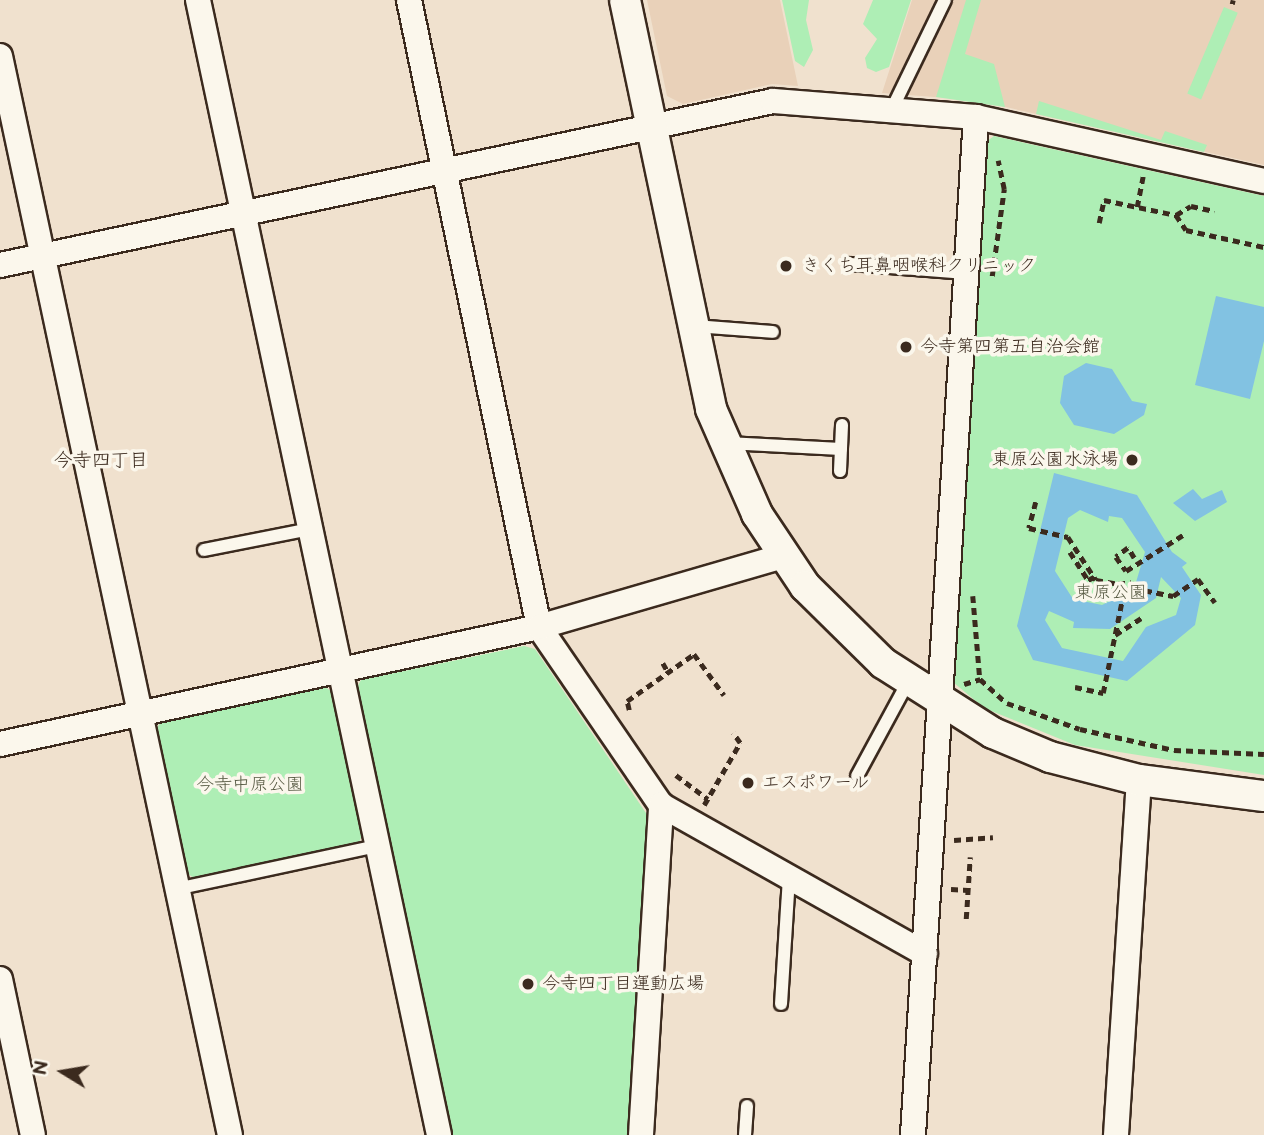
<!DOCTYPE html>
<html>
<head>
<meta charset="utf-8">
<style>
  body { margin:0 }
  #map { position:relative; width:1264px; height:1135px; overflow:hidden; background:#f0e1ce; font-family:"Balsamiq Sans","Klee One",sans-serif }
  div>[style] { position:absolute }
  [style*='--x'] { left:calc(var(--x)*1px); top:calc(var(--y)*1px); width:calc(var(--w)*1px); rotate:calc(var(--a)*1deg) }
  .built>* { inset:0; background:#e9d1b9 }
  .green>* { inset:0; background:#aeeeb5; transform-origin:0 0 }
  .water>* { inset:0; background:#82c2e2 }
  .path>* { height:4.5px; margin-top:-2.25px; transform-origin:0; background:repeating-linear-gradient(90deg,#3b2a1e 0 7px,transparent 0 12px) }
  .roads { filter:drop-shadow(2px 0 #3b2a1e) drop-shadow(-2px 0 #3b2a1e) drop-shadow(0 2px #3b2a1e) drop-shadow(0 -2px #3b2a1e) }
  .service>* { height:12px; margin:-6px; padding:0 6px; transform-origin:6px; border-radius:6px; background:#fbf7ec }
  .minor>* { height:24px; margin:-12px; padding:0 12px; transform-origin:12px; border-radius:12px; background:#fbf7ec }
  .tertiary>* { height:30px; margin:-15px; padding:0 15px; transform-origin:15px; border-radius:15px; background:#fbf7ec }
  .dots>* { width:19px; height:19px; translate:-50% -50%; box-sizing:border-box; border:4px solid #fbf7ec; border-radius:50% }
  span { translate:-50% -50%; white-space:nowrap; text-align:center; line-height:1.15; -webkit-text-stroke:7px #fbf7ec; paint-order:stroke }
  .poi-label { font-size:18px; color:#3b2a1e }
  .left { translate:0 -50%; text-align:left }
  .right { translate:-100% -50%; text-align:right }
  .park-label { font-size:18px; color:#585b44 }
  .neighbourhood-label { font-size:19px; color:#3b2a1e }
  .north { position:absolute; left:28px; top:1037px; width:70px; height:70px; -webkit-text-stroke:5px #fbf7ec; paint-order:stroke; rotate:281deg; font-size:19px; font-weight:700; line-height:28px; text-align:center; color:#3b2a1e }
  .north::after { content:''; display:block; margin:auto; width:24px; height:32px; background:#3b2a1e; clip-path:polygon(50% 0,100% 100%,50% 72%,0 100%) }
</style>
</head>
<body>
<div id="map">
  <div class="built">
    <i style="clip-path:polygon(647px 0,780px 0,798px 86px,772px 84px,683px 104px,667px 96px)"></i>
    <i style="clip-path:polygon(912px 0,1264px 0,1264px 165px,974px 100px,882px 93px)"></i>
  </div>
  <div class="green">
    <i style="clip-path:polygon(782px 0,809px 0,806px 20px,813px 50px,804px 67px,795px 61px)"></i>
    <i style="clip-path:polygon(873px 0,911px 0,889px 67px,876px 72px,867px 68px,865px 58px,877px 39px,863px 24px)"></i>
    <i style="clip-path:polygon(966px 0,981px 0,965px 54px,994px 64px,1005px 107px,936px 97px)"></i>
    <i style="left:1224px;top:7px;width:15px;height:94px;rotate:23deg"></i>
    <i style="clip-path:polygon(1039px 101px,1161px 140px,1165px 131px,1207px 145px,1204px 152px,1036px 114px)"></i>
    <i style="clip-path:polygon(994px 136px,1264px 196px,1264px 775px,1075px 745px,984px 708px,953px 682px,986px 142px)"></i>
    <i style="clip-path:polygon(524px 646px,535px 649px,650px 819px,629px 1135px,449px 1135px,356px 689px,361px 680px)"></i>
    <i style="clip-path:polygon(325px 687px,334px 693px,363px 831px,359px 843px,194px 878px,185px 872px,155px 731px,160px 723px)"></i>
  </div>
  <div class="water">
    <i style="clip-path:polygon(1216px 296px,1264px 307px,1264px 341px,1250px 399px,1195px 385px)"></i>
    <i style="clip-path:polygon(1086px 363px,1112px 369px,1132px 401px,1147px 404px,1144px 415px,1114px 434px,1074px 425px,1060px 403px,1064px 376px)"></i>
    <i style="clip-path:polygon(evenodd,1054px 473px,1137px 495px,1172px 552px,1187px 563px,1182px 567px,1201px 595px,1195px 625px,1127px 681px,1033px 660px,1017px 626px,1054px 473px,1080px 510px,1108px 522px,1109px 516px,1122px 518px,1145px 552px,1134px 589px,1102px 605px,1073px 599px,1055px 571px,1068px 518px,1080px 510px,1054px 473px,1161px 577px,1181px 598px,1176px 615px,1146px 627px,1123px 661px,1062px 648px,1045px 620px,1049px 611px,1074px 622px,1073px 628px,1110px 629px,1156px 598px,1161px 577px)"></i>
    <i style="clip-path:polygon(1193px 489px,1202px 499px,1222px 490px,1227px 502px,1195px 521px,1173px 503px)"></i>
  </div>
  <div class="path">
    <i style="--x:1232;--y:4;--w:4;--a:-76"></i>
    <i style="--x:1137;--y:207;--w:31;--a:-79"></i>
    <i style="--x:1176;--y:215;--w:17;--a:-31"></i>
    <i style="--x:1191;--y:206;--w:24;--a:12"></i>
    <i style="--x:1099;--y:223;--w:24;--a:-78"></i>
    <i style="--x:1104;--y:200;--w:74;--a:11.8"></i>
    <i style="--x:1176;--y:215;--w:18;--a:56"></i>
    <i style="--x:1186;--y:230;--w:80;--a:12.3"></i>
    <i style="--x:992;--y:276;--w:88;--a:-82.1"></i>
    <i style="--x:1004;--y:189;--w:29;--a:-102"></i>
    <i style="--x:1036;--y:502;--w:27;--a:105"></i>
    <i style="--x:1029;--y:528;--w:40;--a:13"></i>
    <i style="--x:1068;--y:537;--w:51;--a:56.9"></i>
    <i style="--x:1096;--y:580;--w:22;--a:10"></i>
    <i style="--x:1070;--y:552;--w:33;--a:57"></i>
    <i style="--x:1088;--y:580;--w:7;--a:-27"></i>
    <i style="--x:1134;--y:558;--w:12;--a:-121"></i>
    <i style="--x:1128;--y:548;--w:15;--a:143"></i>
    <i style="--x:1116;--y:557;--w:17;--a:54"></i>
    <i style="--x:1126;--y:571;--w:67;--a:-32.3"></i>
    <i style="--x:1133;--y:588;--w:41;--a:11.3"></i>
    <i style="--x:1173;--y:596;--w:30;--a:-34"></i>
    <i style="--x:1198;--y:579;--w:29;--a:54"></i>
    <i style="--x:973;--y:596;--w:83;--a:85.2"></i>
    <i style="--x:980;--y:679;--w:36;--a:42"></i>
    <i style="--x:1007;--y:703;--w:77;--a:19.6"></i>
    <i style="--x:1080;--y:729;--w:96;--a:12.6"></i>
    <i style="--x:1174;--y:750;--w:90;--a:2.5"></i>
    <i style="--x:1115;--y:635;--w:31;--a:-33"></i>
    <i style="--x:663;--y:663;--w:10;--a:61"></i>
    <i style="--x:964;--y:684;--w:17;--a:-17"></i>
    <i style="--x:1075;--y:687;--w:29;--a:12"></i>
    <i style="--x:1103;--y:693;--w:104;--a:-78.4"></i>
    <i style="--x:1124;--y:591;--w:9;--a:-131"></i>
    <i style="--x:1118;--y:584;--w:13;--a:-9"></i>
    <i style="--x:1131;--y:582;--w:6;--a:72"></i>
    <i style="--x:1133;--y:588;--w:9;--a:162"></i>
    <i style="--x:629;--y:710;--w:9;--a:-103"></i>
    <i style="--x:627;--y:701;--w:82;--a:-35"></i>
    <i style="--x:694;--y:654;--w:51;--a:53.8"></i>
    <i style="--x:676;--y:775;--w:40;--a:37"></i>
    <i style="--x:704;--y:805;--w:72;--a:-59.9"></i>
    <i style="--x:740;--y:743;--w:12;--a:-125"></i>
    <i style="--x:954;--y:840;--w:39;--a:-4"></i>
    <i style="--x:951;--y:889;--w:17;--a:3"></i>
    <i style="--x:966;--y:919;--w:62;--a:-86.3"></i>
  </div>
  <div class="roads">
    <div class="service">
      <i style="--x:892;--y:109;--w:121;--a:-64.1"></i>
      <i style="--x:850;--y:264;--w:117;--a:4.4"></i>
      <i style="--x:694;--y:326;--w:79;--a:4.3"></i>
      <i style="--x:727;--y:443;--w:114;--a:3"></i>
      <i style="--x:840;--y:471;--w:46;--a:-87.5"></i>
      <i style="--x:204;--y:550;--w:108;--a:-11.2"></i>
      <i style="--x:857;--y:776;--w:107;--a:-61.5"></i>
      <i style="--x:176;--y:889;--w:206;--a:-12.1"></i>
      <i style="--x:781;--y:1004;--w:127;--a:-86.4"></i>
      <i style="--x:745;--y:1135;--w:29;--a:-86"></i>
    </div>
    <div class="minor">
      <i style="--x:198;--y:0;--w:1160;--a:78.01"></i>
      <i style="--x:409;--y:0;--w:640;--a:78.29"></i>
      <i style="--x:539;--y:627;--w:216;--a:55.6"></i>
      <i style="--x:661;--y:805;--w:303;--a:29.4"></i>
      <i style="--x:0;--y:56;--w:1103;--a:77.97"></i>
      <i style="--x:0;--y:265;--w:790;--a:-11.98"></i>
      <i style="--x:773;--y:101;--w:204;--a:4.5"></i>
      <i style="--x:976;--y:117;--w:295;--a:12.5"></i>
      <i style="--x:0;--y:744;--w:552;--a:-12.25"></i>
      <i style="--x:539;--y:627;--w:254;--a:-16.2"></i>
      <i style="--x:0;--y:979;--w:159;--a:78.1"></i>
      <i style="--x:641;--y:1135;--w:331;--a:-86.5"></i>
      <i style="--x:913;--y:1135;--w:1020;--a:-86.46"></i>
      <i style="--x:1116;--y:1135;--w:356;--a:-86.3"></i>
    </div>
    <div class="tertiary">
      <i style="--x:625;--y:0;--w:418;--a:78.1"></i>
      <i style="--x:711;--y:409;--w:115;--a:66.3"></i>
      <i style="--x:757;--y:514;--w:87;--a:56.3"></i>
      <i style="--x:805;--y:586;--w:110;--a:44.6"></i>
      <i style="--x:883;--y:663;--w:130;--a:32.5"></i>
      <i style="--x:993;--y:733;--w:62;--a:22.8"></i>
      <i style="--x:1050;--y:757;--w:92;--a:14.5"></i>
      <i style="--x:1139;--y:780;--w:126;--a:7.3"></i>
    </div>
  </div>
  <div class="dots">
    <i style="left:786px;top:266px;background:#3b2a1e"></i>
    <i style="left:906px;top:347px;background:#3b2a1e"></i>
    <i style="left:1132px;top:460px;background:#3b2a1e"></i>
    <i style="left:748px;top:783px;background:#3b2a1e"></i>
    <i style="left:528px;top:984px;background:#3b2a1e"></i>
  </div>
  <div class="poi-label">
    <span class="left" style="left:802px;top:266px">きくち耳鼻咽喉科クリニック</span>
    <span class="left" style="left:920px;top:347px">今寺第四第五自治会館</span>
    <span class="right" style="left:1118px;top:460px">東原公園水泳場</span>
    <span class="left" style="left:762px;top:783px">エスポワール</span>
    <span class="left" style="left:542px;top:984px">今寺四丁目運動広場</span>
  </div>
  <div class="park-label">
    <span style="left:1111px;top:593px">東原公園</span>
    <span style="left:250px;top:785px">今寺中原公園</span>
  </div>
  <div class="neighbourhood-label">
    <span style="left:101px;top:461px">今寺四丁目</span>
  </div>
  <div class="north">N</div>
</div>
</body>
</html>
